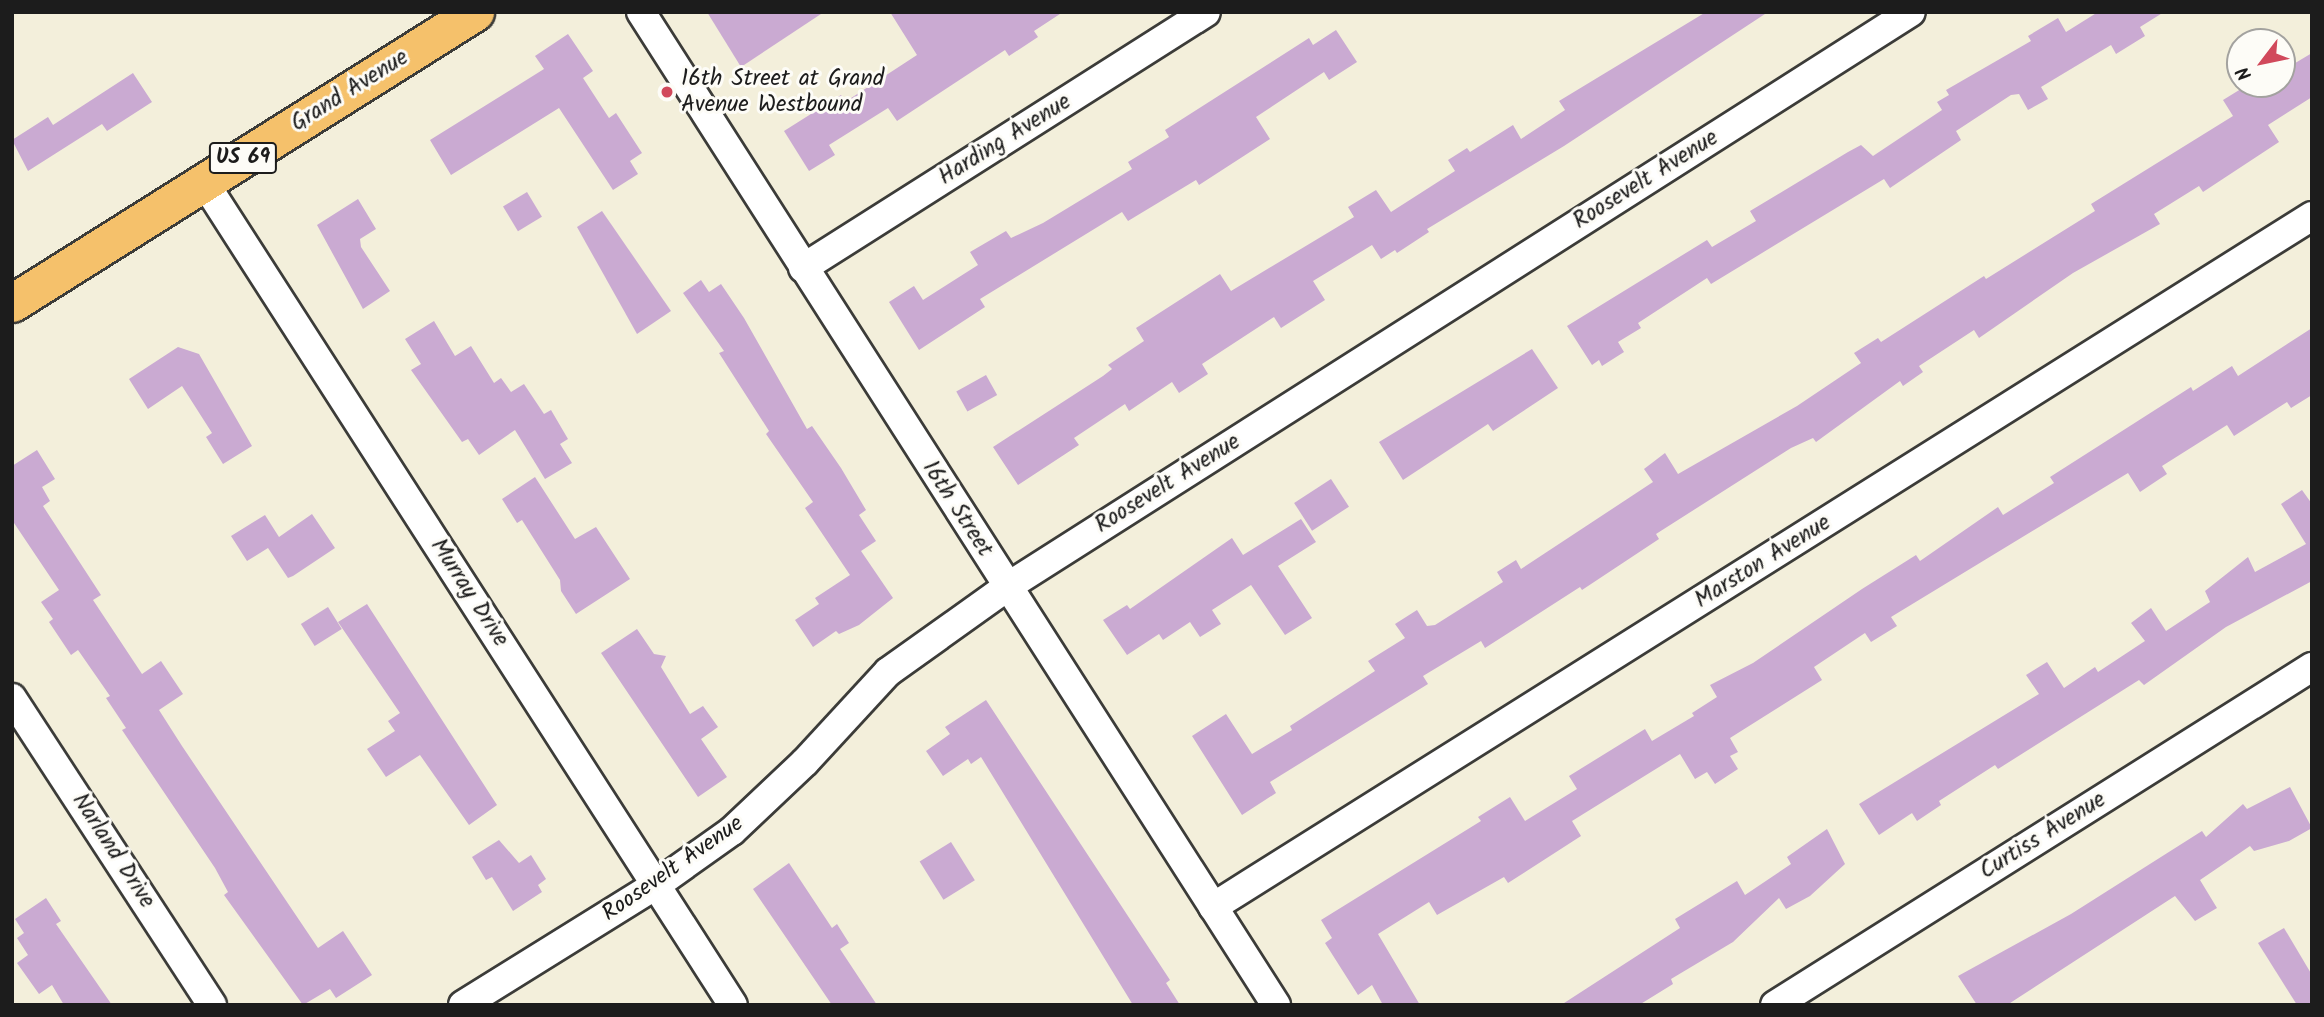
<!DOCTYPE html>
<html>
<head>
<meta charset="utf-8">
<style>
  body { margin:0 }
  #map { position:relative; width:2324px; height:1017px; overflow:hidden; background:#f3efdb; font-family:Kalam,sans-serif }
  div>[style] { position:absolute }
  [style*='--x'] { left:calc(var(--x)*1px); top:calc(var(--y)*1px); width:calc(var(--w)*1px); rotate:calc(var(--a)*1deg) }
  .building>* { inset:0; background:#caaad2; transform-origin:0 0 }
  .roads { filter:drop-shadow(2px 0 #3c3c39) drop-shadow(-2px 0 #3c3c39) drop-shadow(0 2px #3c3c39) drop-shadow(0 -2px #3c3c39) }
  .minor>* { height:28px; margin:-14px; padding:0 14px; transform-origin:14px; border-radius:14px; background:#fff }
  .major>* { height:37px; margin:-18.5px; padding:0 18.5px; transform-origin:18.5px; border-radius:18.5px; background:#f5c16b }
  .dots>* { width:19px; height:19px; translate:-50% -50%; box-sizing:border-box; border:4px solid #fdfcf7; border-radius:50% }
  span { translate:-50% -50%; white-space:nowrap; text-align:center; line-height:1.15; -webkit-text-stroke:6px #fdfcf7; paint-order:stroke }
  .shield-label span { padding:2px 5px; background:#fdfcf7; border:2px solid; border-radius:5px; -webkit-text-stroke-width:0 }
  .shield-label { font-size:21px; color:#1c1c1c; font-weight:700 }
  .poi-label { font-size:23px; color:#1c1c1c }
  .left { translate:0 -50%; text-align:left }
  .street-label { font-size:23px; color:#1c1c1c }
  .frame { position:absolute; inset:0; border:14px solid #1c1c1c; pointer-events:none }
  .north { position:absolute; left:2226px; top:28px; width:70px; height:70px; box-sizing:border-box; background:#fdfcf7; border:2px solid #a3a29f; border-radius:50%; rotate:238deg; font-size:19px; font-weight:700; line-height:28px; text-align:center; color:#1c1c1c }
  .north::after { content:''; display:block; margin:auto; width:24px; height:32px; background:#d1495b; clip-path:polygon(50% 0,100% 100%,50% 72%,0 100%) }
</style>
</head>
<body>
<div id="map">
  <div class="building">
    <i style="clip-path:polygon(707px 12px,824px 12px,741px 67px)"></i>
    <i style="clip-path:polygon(890px 12px,1063px 12px,1034px 31px,1038px 37px,1009px 56px,1005px 50px,897px 121px,888px 108px,829px 145px,835px 155px,809px 171px,784px 131px,841px 95px,845px 102px,917px 55px)"></i>
    <i style="clip-path:polygon(1706px 12px,1768px 12px,1564px 146px,1427px 229px,1429px 232px,1397px 253px,1395px 250px,1381px 259px,1372px 245px,1313px 281px,1325px 300px,1281px 328px,1274px 317px,1202px 364px,1208px 374px,1179px 393px,1172px 382px,1129px 411px,1125px 404px,1074px 438px,1079px 445px,1018px 485px,993px 447px,1103px 376px,1112px 369px,1108px 365px,1144px 341px,1136px 328px,1220px 274px,1231px 291px,1354px 217px,1348px 207px,1376px 190px,1391px 212px,1455px 171px,1448px 160px,1467px 148px,1470px 152px,1513px 125px,1521px 139px,1565px 110px,1559px 101px)"></i>
    <i style="clip-path:polygon(2098px 12px,2164px 12px,2140px 27px,2145px 36px,2116px 54px,2111px 45px,2041px 87px,2048px 99px,2028px 110px,2019px 94px,2011px 95px,1956px 131px,1961px 140px,1890px 188px,1884px 179px,1711px 284px,1707px 278px,1638px 323px,1641px 328px,1618px 342px,1624px 352px,1602px 366px,1599px 360px,1592px 365px,1567px 326px,1707px 240px,1712px 247px,1756px 221px,1750px 211px,1848px 152px,1861px 145px,1873px 156px,1942px 110px,1937px 102px,1949px 95px,1946px 90px,2031px 41px,2028px 36px,2058px 18px,2066px 32px)"></i>
    <i style="clip-path:polygon(1336px 30px,1357px 62px,1329px 80px,1324px 72px,1256px 117px,1270px 139px,1199px 185px,1196px 180px,1128px 221px,1122px 212px,980px 299px,985px 307px,919px 350px,889px 302px,914px 286px,923px 300px,978px 265px,970px 252px,1006px 231px,1011px 238px,1043px 223px,1132px 169px,1128px 162px,1169px 137px,1165px 130px,1309px 38px,1313px 45px)"></i>
    <i style="clip-path:polygon(568px 34px,593px 71px,583px 78px,609px 118px,616px 113px,642px 153px,630px 161px,638px 174px,613px 190px,559px 108px,451px 175px,430px 140px,544px 69px,535px 56px)"></i>
    <i style="clip-path:polygon(2312px 53px,2312px 97px,2268px 125px,2279px 142px,2203px 192px,2199px 186px,2154px 214px,2160px 224px,2073px 273px,1979px 338px,1974px 330px,1919px 366px,1923px 372px,1903px 386px,1900px 381px,1816px 442px,1813px 438px,1791px 448px,1656px 534px,1659px 539px,1582px 590px,1580px 587px,1485px 648px,1481px 641px,1423px 676px,1428px 684px,1270px 782px,1276px 793px,1242px 815px,1192px 736px,1226px 714px,1252px 754px,1292px 730px,1290px 726px,1375px 671px,1368px 661px,1405px 638px,1395px 624px,1417px 610px,1427px 626px,1435px 625px,1503px 582px,1497px 572px,1516px 560px,1521px 569px,1653px 482px,1644px 469px,1665px 453px,1678px 474px,1797px 406px,1861px 363px,1854px 353px,1878px 338px,1881px 342px,1984px 276px,1986px 279px,2095px 211px,2091px 204px,2233px 116px,2223px 100px,2249px 84px,2282px 84px,2282px 71px)"></i>
    <i style="clip-path:polygon(133px 73px,152px 102px,107px 131px,102px 124px,28px 171px,12px 140px,48px 117px,53px 125px)"></i>
    <i style="left:527px;top:192px;width:29px;height:28px;rotate:59deg"></i>
    <i style="clip-path:polygon(358px 199px,376px 229px,360px 239px,361px 247px,390px 291px,363px 309px,317px 225px)"></i>
    <i style="clip-path:polygon(602px 211px,671px 311px,637px 334px,577px 227px)"></i>
    <i style="clip-path:polygon(701px 280px,709px 292px,721px 284px,744px 318px,807px 429px,812px 426px,841px 468px,866px 510px,859px 515px,876px 541px,861px 551px,893px 598px,859px 625px,839px 634px,836px 631px,813px 647px,795px 620px,819px 604px,815px 598px,850px 575px,805px 508px,813px 502px,766px 434px,769px 431px,719px 353px,724px 351px,683px 293px)"></i>
    <i style="clip-path:polygon(434px 321px,455px 356px,471px 346px,494px 383px,501px 378px,511px 392px,524px 384px,544px 414px,551px 410px,568px 439px,560px 444px,572px 463px,545px 479px,515px 430px,479px 455px,468px 439px,462px 442px,411px 370px,421px 364px,405px 339px)"></i>
    <i style="clip-path:polygon(2312px 328px,2312px 395px,2291px 408px,2287px 402px,2234px 436px,2227px 425px,2162px 466px,2167px 474px,2140px 492px,2128px 473px,1891px 617px,1897px 626px,1871px 642px,1865px 633px,1814px 667px,1822px 680px,1730px 738px,1738px 752px,1730px 756px,1738px 769px,1715px 784px,1707px 772px,1695px 779px,1680px 754px,1572px 821px,1581px 836px,1508px 883px,1504px 877px,1437px 915px,1429px 902px,1378px 934px,1420px 1005px,1383px 1005px,1372px 985px,1358px 995px,1325px 943px,1332px 938px,1321px 920px,1481px 821px,1478px 817px,1510px 797px,1525px 821px,1577px 789px,1569px 776px,1645px 729px,1652px 741px,1694px 716px,1692px 713px,1717px 697px,1710px 685px,1753px 663px,1862px 589px,1916px 555px,1920px 561px,1998px 507px,2003px 515px,2054px 483px,2050px 477px,2191px 387px,2193px 391px,2232px 366px,2238px 376px)"></i>
    <i style="clip-path:polygon(178px 347px,199px 354px,252px 446px,223px 464px,206px 437px,212px 433px,182px 386px,148px 409px,129px 379px)"></i>
    <i style="clip-path:polygon(1532px 349px,1558px 388px,1493px 431px,1488px 424px,1403px 480px,1379px 442px)"></i>
    <i style="left:986px;top:375px;width:23px;height:34px;rotate:61deg"></i>
    <i style="clip-path:polygon(37px 450px,55px 479px,42px 487px,50px 501px,43px 506px,101px 595px,93px 600px,142px 674px,161px 661px,183px 694px,159px 710px,182px 746px,318px 948px,343px 931px,372px 975px,336px 998px,330px 989px,303px 1005px,224px 895px,228px 892px,215px 868px,122px 730px,126px 728px,106px 698px,110px 696px,78px 650px,71px 655px,49px 622px,53px 619px,41px 602px,59px 590px,12px 520px,12px 466px)"></i>
    <i style="clip-path:polygon(535px 477px,575px 539px,596px 527px,630px 579px,576px 614px,561px 591px,560px 580px,522px 520px,517px 523px,502px 499px)"></i>
    <i style="left:1331px;top:479px;width:33px;height:44px;rotate:57deg"></i>
    <i style="clip-path:polygon(2302px 490px,2312px 504px,2312px 581px,2226px 627px,2144px 685px,2139px 680px,1998px 769px,1995px 765px,1939px 801px,1941px 805px,1917px 821px,1912px 813px,1879px 835px,1859px 804px,2039px 694px,2026px 675px,2047px 662px,2064px 688px,2095px 667px,2098px 672px,2145px 641px,2131px 623px,2151px 608px,2166px 631px,2210px 602px,2205px 591px,2248px 557px,2255px 572px,2306px 544px,2281px 504px)"></i>
    <i style="clip-path:polygon(312px 514px,335px 548px,293px 576px,288px 578px,268px 548px,247px 561px,231px 536px,265px 515px,279px 537px)"></i>
    <i style="clip-path:polygon(1301px 519px,1316px 542px,1278px 566px,1312px 618px,1285px 635px,1251px 585px,1212px 610px,1221px 624px,1200px 637px,1190px 622px,1163px 640px,1159px 634px,1127px 655px,1103px 620px,1127px 605px,1130px 609px,1232px 538px,1243px 555px)"></i>
    <i style="clip-path:polygon(367px 604px,497px 805px,469px 825px,420px 755px,386px 777px,367px 749px,395px 731px,388px 721px,400px 713px,338px 622px)"></i>
    <i style="left:328px;top:607px;width:26px;height:32px;rotate:58deg"></i>
    <i style="clip-path:polygon(637px 629px,654px 654px,666px 656px,661px 667px,690px 714px,703px 706px,718px 727px,701px 739px,727px 777px,698px 797px,601px 653px)"></i>
    <i style="clip-path:polygon(986px 700px,1170px 980px,1166px 983px,1180px 1005px,1133px 1005px,981px 757px,971px 764px,968px 759px,943px 776px,926px 751px,950px 734px,945px 727px)"></i>
    <i style="clip-path:polygon(2290px 787px,2312px 828px,2289px 841px,2254px 851px,2250px 846px,2200px 880px,2217px 908px,2195px 921px,2175px 896px,2007px 1005px,1977px 1005px,1958px 976px,2071px 914px,2202px 831px,2206px 837px,2243px 804px,2247px 809px)"></i>
    <i style="clip-path:polygon(1827px 829px,1845px 864px,1810px 896px,1786px 909px,1779px 898px,1733px 942px,1671px 979px,1673px 984px,1639px 1005px,1561px 1005px,1680px 928px,1675px 919px,1737px 881px,1745px 895px,1791px 864px,1787px 857px)"></i>
    <i style="clip-path:polygon(499px 840px,519px 863px,531px 855px,546px 879px,538px 885px,542px 892px,513px 911px,492px 877px,486px 880px,472px 857px)"></i>
    <i style="left:951px;top:842px;width:45px;height:37px;rotate:58deg"></i>
    <i style="clip-path:polygon(789px 863px,832px 928px,837px 924px,849px 943px,840px 949px,877px 1005px,832px 1005px,753px 889px)"></i>
    <i style="clip-path:polygon(46px 898px,61px 921px,56px 924px,112px 1005px,64px 1005px,52px 985px,39px 994px,17px 963px,28px 955px,17px 938px,24px 933px,15px 919px)"></i>
    <i style="clip-path:polygon(2284px 928px,2312px 975px,2312px 1005px,2297px 1005px,2258px 943px)"></i>
  </div>
  <div class="roads">
    <div class="minor">
      <i style="--x:641;--y:12;--w:1179;--a:57.4"></i>
      <i style="--x:204;--y:182;--w:978;--a:57.27"></i>
      <i style="--x:803;--y:268;--w:477;--a:-32.4"></i>
      <i style="--x:12;--y:698;--w:366;--a:56.9"></i>
      <i style="--x:1213;--y:907;--w:1298;--a:-32.16"></i>
      <i style="--x:463;--y:1005;--w:227;--a:-31.9"></i>
      <i style="--x:656;--y:885;--w:93;--a:-35.4"></i>
      <i style="--x:732;--y:831;--w:100;--a:-43.4"></i>
      <i style="--x:805;--y:762;--w:122;--a:-47.3"></i>
      <i style="--x:888;--y:672;--w:146;--a:-35.5"></i>
      <i style="--x:1007;--y:587;--w:1071;--a:-32.46"></i>
      <i style="--x:1775;--y:1005;--w:635;--a:-32.19"></i>
    </div>
    <div class="major">
      <i style="--x:12;--y:303;--w:547;--a:-32.15"></i>
    </div>
  </div>
  <div class="dots">
    <i style="left:667px;top:92px;background:#d1495b"></i>
  </div>
  <div class="shield-label">
    <span style="left:243px;top:158px">US 69</span>
  </div>
  <div class="poi-label">
    <span class="left" style="left:681px;top:92px">16th Street at Grand<br>Avenue Westbound</span>
  </div>
  <div class="street-label">
    <span style="left:350px;top:91px;rotate:-32deg">Grand Avenue</span>
    <span style="left:1005px;top:140px;rotate:-32deg">Harding Avenue</span>
    <span style="left:1646px;top:180px;rotate:-32deg">Roosevelt Avenue</span>
    <span style="left:1168px;top:484px;rotate:-32deg">Roosevelt Avenue</span>
    <span style="left:957px;top:509px;rotate:57deg">16th Street</span>
    <span style="left:1763px;top:562px;rotate:-32deg">Marston Avenue</span>
    <span style="left:469px;top:593px;rotate:57deg">Murray Drive</span>
    <span style="left:2043px;top:836px;rotate:-32deg">Curtiss Avenue</span>
    <span style="left:113px;top:851px;rotate:57deg">Narland Drive</span>
    <span style="left:673px;top:869px;rotate:-35deg">Roosevelt Avenue</span>
  </div>
  <div class="frame"></div>
  <div class="north">N</div>
</div>
</body>
</html>
